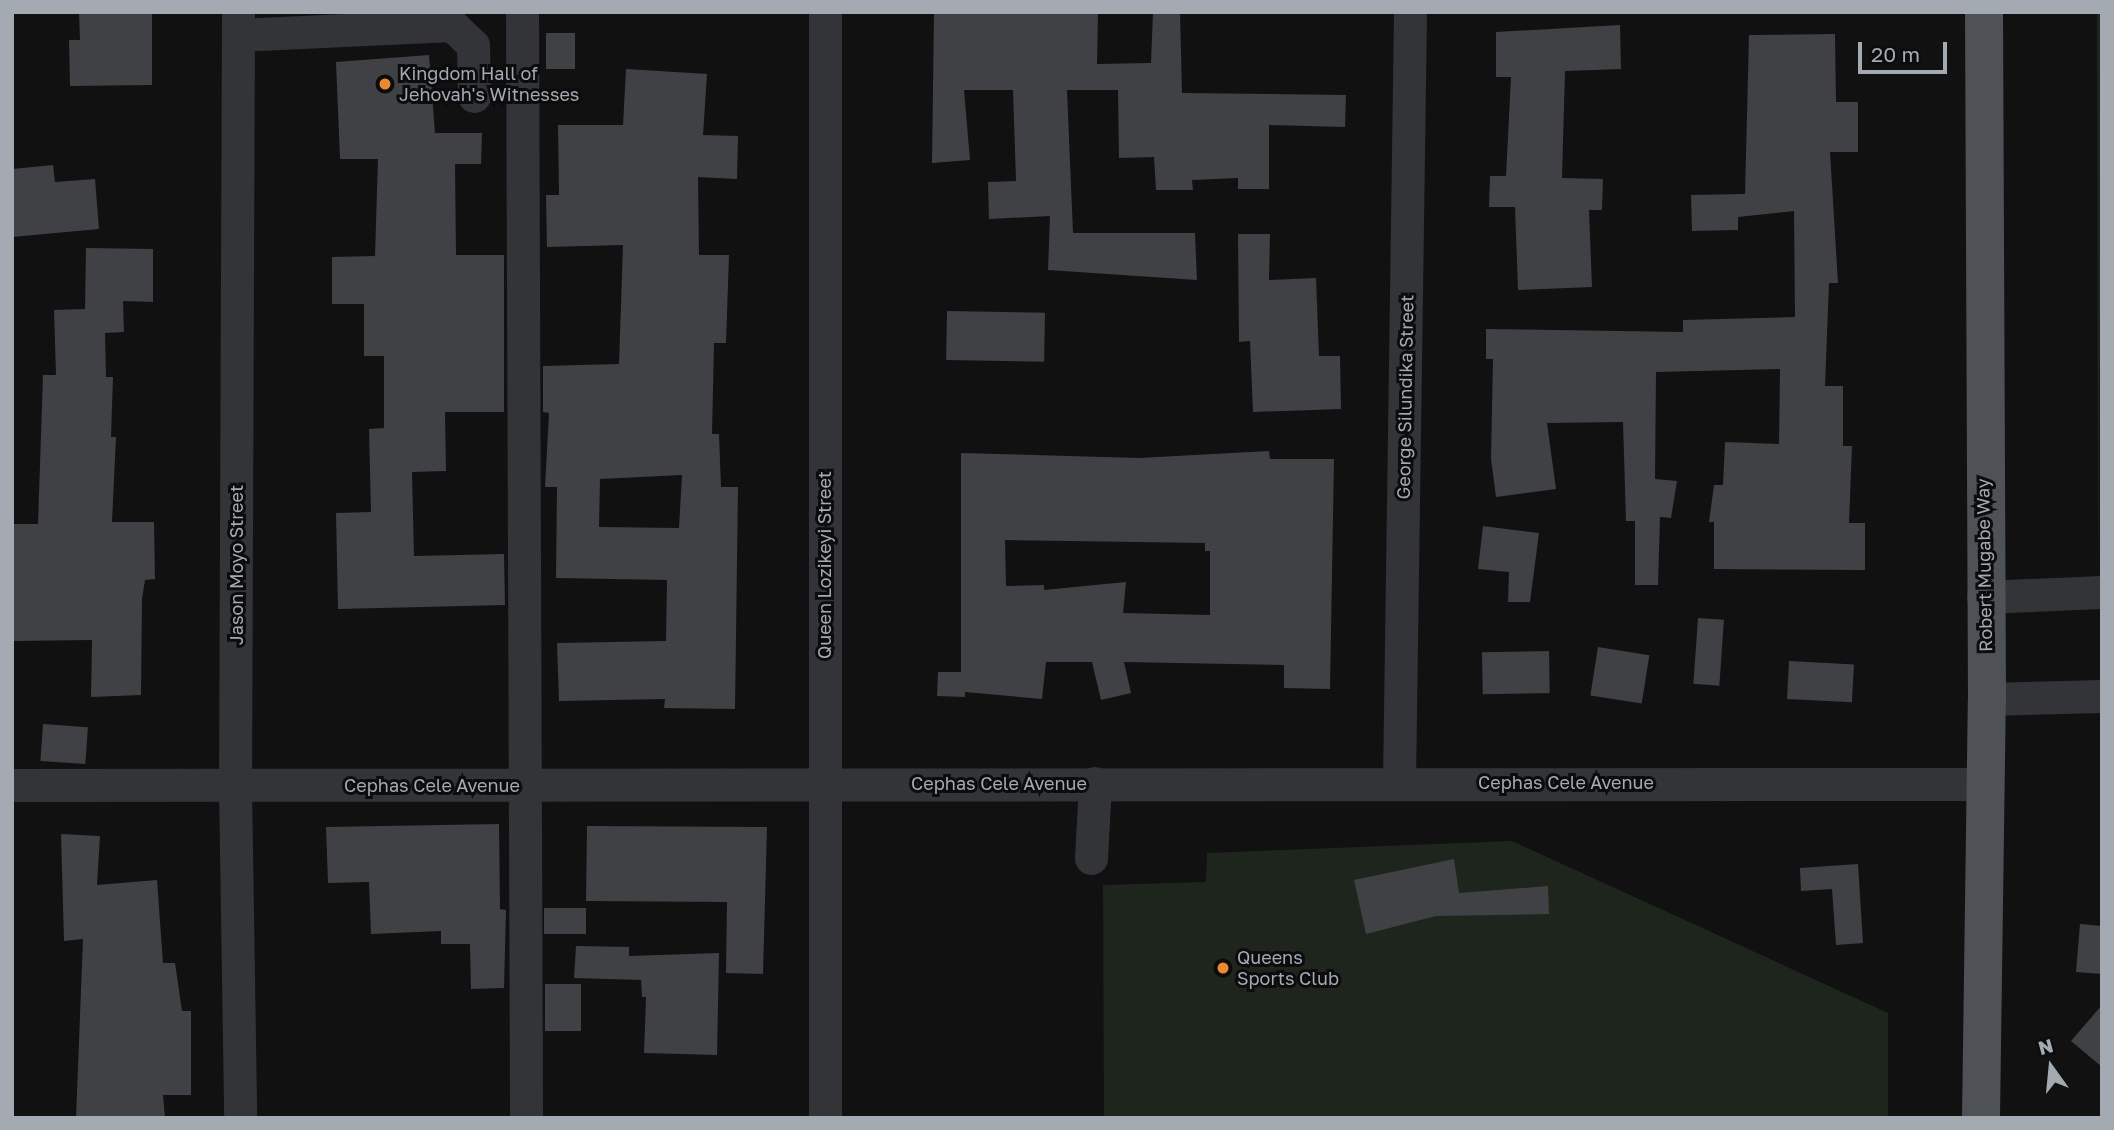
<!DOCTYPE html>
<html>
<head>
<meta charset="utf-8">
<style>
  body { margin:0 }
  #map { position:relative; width:2114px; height:1130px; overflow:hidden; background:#111112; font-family:"Golos Text",sans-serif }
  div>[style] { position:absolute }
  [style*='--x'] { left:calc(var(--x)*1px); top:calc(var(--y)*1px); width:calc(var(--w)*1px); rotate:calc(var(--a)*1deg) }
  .green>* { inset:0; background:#1e251d }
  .building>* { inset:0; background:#404145; transform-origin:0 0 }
  .minor>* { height:33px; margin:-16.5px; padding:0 16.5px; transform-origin:16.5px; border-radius:16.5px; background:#323437 }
  .major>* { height:38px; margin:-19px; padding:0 19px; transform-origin:19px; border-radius:19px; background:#4e5156 }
  .dots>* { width:19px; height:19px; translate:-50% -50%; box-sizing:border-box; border:4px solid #0c0c0d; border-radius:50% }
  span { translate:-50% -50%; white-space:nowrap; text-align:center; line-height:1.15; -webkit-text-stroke:6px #0c0c0d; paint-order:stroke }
  .poi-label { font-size:18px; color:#a3aab2 }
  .left { translate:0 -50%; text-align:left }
  .street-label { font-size:18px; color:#a3aab2 }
  .frame { position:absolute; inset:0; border:14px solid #a3aab2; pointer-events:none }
  .north { position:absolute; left:2016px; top:1032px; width:70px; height:70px; -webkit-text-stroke:5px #0c0c0d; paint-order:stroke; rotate:345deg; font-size:19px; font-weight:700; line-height:28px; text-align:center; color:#a3aab2 }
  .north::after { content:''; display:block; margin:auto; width:24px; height:32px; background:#a3aab2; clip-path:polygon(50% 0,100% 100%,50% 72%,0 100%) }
  .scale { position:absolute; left:1858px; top:42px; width:89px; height:32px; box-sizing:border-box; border:4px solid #a3aab2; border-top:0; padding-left:9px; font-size:21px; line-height:24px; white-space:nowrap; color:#a3aab2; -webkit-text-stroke:5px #0c0c0d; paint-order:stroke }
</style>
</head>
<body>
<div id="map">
  <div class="green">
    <i style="clip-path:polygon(2097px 12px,2102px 12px,2098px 609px)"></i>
    <i style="clip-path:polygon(1512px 841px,1888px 1013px,1888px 1118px,1104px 1118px,1103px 885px,1206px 882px,1207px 853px)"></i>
  </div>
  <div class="building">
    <i style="clip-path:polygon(79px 12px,152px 12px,152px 85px,70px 86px,69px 40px,80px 40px)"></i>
    <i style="clip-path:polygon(934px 12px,1098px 12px,1097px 64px,1151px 63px,1153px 12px,1180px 12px,1182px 93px,1346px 95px,1345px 127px,1269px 125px,1269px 189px,1238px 189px,1238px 178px,1192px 180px,1193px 190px,1156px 190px,1154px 157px,1119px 158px,1118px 90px,1067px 90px,1073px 233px,1195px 233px,1197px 280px,1048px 270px,1050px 216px,989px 219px,988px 182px,1016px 181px,1013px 90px,964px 90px,970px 160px,932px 163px)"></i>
    <i style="clip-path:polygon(1620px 25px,1621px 69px,1565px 71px,1562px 178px,1603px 179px,1602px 210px,1589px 210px,1592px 287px,1518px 290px,1515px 207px,1489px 207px,1490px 176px,1506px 176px,1511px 77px,1496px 77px,1496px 32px)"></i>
    <i style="left:546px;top:33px;width:29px;height:36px"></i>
    <i style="clip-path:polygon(1835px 34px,1836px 102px,1858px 102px,1858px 152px,1830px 152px,1838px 283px,1829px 283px,1825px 386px,1843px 386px,1843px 446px,1852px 446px,1849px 523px,1865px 523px,1865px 570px,1714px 569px,1714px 522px,1709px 522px,1714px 485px,1723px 485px,1725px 442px,1779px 444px,1780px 369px,1656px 372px,1655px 479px,1677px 481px,1671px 518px,1660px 517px,1658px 585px,1635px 585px,1635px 521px,1626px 521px,1623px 422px,1547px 423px,1556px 489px,1496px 497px,1491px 459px,1493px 359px,1486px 359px,1486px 329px,1683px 332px,1683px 320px,1795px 317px,1794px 211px,1738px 217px,1738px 230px,1692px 231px,1691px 195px,1745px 194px,1749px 35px)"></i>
    <i style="clip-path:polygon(429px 55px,435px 133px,482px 133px,481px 164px,455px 164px,456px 255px,504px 255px,504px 412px,445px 412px,446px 471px,412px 472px,414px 556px,504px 554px,505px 605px,338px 609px,336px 513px,371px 512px,369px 429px,384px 428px,384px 356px,364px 356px,364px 304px,332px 304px,332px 257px,375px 256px,378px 159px,340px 159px,336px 62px)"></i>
    <i style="clip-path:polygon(evenodd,626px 69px,707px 74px,703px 135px,738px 136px,737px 179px,698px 177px,699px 255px,729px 255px,726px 343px,714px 343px,712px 434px,719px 434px,721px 487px,738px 487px,735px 709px,664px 708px,665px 699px,559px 701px,557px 643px,666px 641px,667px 580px,556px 578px,557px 487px,545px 487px,549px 413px,543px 412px,543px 366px,619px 364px,623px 245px,547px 247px,546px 195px,559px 195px,558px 125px,623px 125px,626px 69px,682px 475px,679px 528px,599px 527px,600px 479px,682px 475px)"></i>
    <i style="clip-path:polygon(53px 165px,55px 182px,95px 179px,99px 229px,12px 237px,12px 169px)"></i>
    <i style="clip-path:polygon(1238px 234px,1270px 234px,1269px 280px,1316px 278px,1319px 356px,1340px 356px,1341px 409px,1253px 412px,1250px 341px,1239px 342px)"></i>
    <i style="clip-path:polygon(86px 248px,153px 249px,153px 302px,123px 301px,124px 332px,105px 333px,106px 377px,113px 377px,111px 437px,116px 437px,112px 522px,154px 522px,155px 579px,145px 580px,142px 599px,141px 695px,91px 697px,92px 640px,12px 641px,12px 524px,38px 524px,43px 375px,56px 375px,54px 310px,85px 309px)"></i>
    <i style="left:947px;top:311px;width:98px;height:49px;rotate:1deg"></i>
    <i style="clip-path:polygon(evenodd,1269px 451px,1270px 459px,1334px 459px,1330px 689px,1284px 688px,1284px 665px,1124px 662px,1131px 693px,1101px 700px,1092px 662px,1046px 662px,1042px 699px,965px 692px,965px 697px,937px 696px,938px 672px,961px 672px,961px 453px,1139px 458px,1269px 451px,1005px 540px,1205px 543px,1205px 551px,1210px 551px,1210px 615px,1123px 613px,1126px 582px,1044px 590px,1044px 585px,1006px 586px,1005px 540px)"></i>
    <i style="clip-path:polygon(1483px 526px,1539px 533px,1530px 602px,1508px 602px,1509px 572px,1478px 569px)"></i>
    <i style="left:1698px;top:618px;width:26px;height:66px;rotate:4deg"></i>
    <i style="left:1598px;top:647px;width:52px;height:49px;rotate:9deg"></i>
    <i style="left:1549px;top:651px;width:42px;height:67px;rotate:89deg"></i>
    <i style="left:1789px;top:661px;width:65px;height:38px;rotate:3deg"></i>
    <i style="left:43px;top:724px;width:45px;height:37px;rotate:4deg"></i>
    <i style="clip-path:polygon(499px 824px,500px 909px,506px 910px,504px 988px,471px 989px,470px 944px,441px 944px,441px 931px,371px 934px,369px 882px,328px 883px,326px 827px)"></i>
    <i style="clip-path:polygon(587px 826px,767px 827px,763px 974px,726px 973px,727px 902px,586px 901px)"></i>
    <i style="clip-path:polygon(61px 834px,100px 836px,97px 885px,157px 880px,163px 963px,175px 963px,182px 1011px,191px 1011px,191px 1095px,163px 1095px,165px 1118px,76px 1118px,83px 939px,64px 941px)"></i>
    <i style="clip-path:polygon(1454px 859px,1459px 893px,1548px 886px,1549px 914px,1436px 916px,1366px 934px,1354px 880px)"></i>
    <i style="clip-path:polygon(1858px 864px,1863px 943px,1836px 945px,1832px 889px,1801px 891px,1800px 868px)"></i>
    <i style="left:586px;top:908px;width:26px;height:42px;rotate:90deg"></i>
    <i style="clip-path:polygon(2080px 924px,2102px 926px,2102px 974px,2076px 972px)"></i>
    <i style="clip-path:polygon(576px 946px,629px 947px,629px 956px,719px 953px,717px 1055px,644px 1053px,646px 997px,642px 997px,641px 980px,574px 978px)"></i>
    <i style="left:545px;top:984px;width:36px;height:47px"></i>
    <i style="clip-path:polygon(2102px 1005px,2102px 1067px,2071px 1041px)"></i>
  </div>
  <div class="minor">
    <i style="--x:238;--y:12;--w:774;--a:90.22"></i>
    <i style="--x:235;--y:786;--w:332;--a:89.1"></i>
    <i style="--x:522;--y:12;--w:1106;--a:89.79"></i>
    <i style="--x:825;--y:12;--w:1106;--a:90"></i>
    <i style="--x:238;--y:35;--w:214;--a:-2.7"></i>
    <i style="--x:452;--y:25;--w:29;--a:44"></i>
    <i style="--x:473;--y:45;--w:51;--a:88.9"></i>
    <i style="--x:1983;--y:597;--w:119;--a:-2.4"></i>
    <i style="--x:1987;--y:699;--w:115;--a:-1.5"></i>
    <i style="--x:1399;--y:782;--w:770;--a:-89.18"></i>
    <i style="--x:12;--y:785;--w:1974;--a:-0.03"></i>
    <i style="--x:1091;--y:858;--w:75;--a:-86.9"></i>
  </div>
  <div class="major">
    <i style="--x:1981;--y:1118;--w:419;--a:-89.2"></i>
    <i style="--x:1987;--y:699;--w:687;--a:-90.25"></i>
  </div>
  <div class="dots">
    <i style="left:385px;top:84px;background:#ea8931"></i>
    <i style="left:1223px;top:968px;background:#ea8931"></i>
  </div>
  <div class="poi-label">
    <span class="left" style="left:399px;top:84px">Kingdom Hall of<br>Jehovah's Witnesses</span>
    <span class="left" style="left:1237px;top:968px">Queens<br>Sports Club</span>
  </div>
  <div class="street-label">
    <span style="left:1405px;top:397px;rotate:-89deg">George Silundika Street</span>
    <span style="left:236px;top:565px;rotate:-90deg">Jason Moyo Street</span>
    <span style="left:824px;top:565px;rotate:-90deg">Queen Lozikeyi Street</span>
    <span style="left:1984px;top:565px;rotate:-91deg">Robert Mugabe Way</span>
    <span style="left:1566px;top:782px">Cephas Cele Avenue</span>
    <span style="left:999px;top:783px">Cephas Cele Avenue</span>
    <span style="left:432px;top:785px">Cephas Cele Avenue</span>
  </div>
  <div class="frame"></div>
  <div class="north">N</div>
  <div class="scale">20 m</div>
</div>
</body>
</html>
